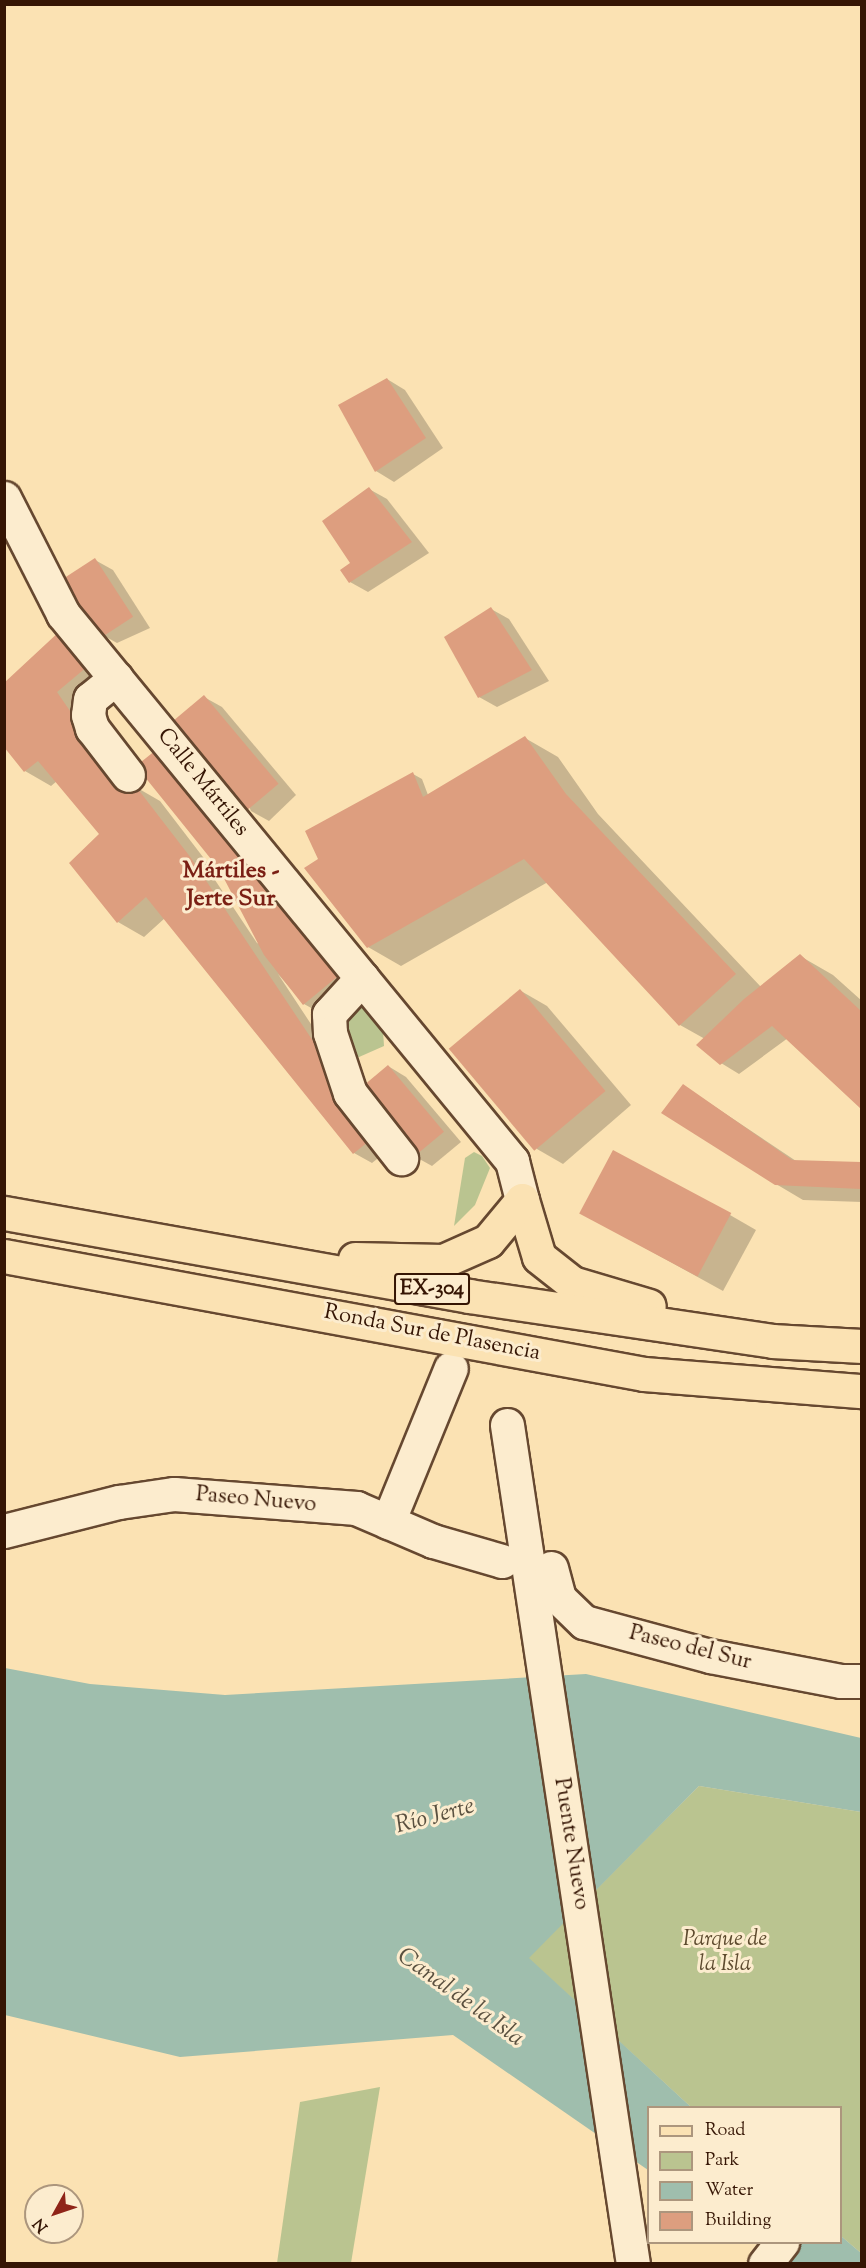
<!DOCTYPE html>
<html>
<head>
<meta charset="utf-8">
<style>
  body { margin:0 }
  #map { position:relative; width:866px; height:2268px; overflow:hidden; background:#fbe2b3; font-family:"Sorts Mill Goudy",serif }
  div>[style] { position:absolute }
  [style*='--x'] { left:calc(var(--x)*1px); top:calc(var(--y)*1px); width:calc(var(--w)*1px); rotate:calc(var(--a)*1deg) }
  .green>* { inset:0; background:#bac490 }
  .water>* { inset:0; background:#9fbead }
  .shadow>* { inset:0; background:#0003 }
  .building>* { inset:0; background:#dd9e7f; transform-origin:0 0 }
  .roads { filter:drop-shadow(2px 0 #664830) drop-shadow(-2px 0 #664830) drop-shadow(0 2px #664830) drop-shadow(0 -2px #664830) }
  .minor>* { height:33px; margin:-16.5px; padding:0 16.5px; transform-origin:16.5px; border-radius:16.5px; background:#fcecce }
  .major>* { height:33px; margin:-16.5px; padding:0 16.5px; transform-origin:16.5px; border-radius:16.5px; background:#fbe2b3 }
  span { translate:-50% -50%; white-space:nowrap; text-align:center; line-height:1.15; -webkit-text-stroke:6px #fcecce; paint-order:stroke }
  .shield-label span { padding:2px 4px; background:#fcecce; border:2px solid; border-radius:4px; -webkit-text-stroke-width:0 }
  .shield-label { font-size:21px; color:#351504; font-weight:700 }
  .street-label { font-size:22px; color:#351504 }
  .park-label { font-size:22px; color:#5d4a2e; font-style:italic }
  .neighbourhood-label { font-size:24px; color:#7a1f14; font-weight:700 }
  .water-label { font-size:24px; color:#5a503f; font-style:italic }
  .frame { position:absolute; inset:0; border:6px solid #351504; pointer-events:none }
  .legend { position:absolute; left:647px; top:2106px; width:195px; height:138px; box-sizing:border-box; background:#fcecce; border:2px solid #ac967d; margin:0; padding:8px 10px; list-style:none; font-size:18px; color:#351504 }
  .legend li { display:flex; align-items:center; gap:12px; height:30px }
  .legend b { width:30px; border:2px solid #ac967d }
  .north { position:absolute; left:24px; top:2184px; width:60px; height:60px; box-sizing:border-box; background:#fcecce; border:2px solid #ac967d; border-radius:50%; rotate:230deg; font-size:16px; font-weight:700; line-height:24px; text-align:center; color:#351504 }
  .north::after { content:''; display:block; margin:auto; width:21px; height:27px; background:#8f2418; clip-path:polygon(50% 0,100% 100%,50% 72%,0 100%) }
</style>
</head>
<body>
<div id="map">
  <div class="green">
    <i style="clip-path:polygon(364px 992px,382px 1016px,384px 1046px,350px 1061px,344px 1021px)"></i>
    <i style="clip-path:polygon(474px 1152px,482px 1156px,490px 1168px,475px 1205px,454px 1226px,465px 1158px)"></i>
    <i style="clip-path:polygon(699px 1786px,861px 1812px,861px 2253px,841px 2236px,840px 2108px,691px 2107px,528px 1958px)"></i>
    <i style="clip-path:polygon(380px 2087px,351px 2263px,277px 2263px,300px 2102px)"></i>
  </div>
  <div class="water">
    <i style="clip-path:polygon(5px 1668px,90px 1684px,225px 1695px,586px 1674px,861px 1738px,861px 1812px,699px 1786px,529px 1958px,691px 2107px,648px 2108px,648px 2170px,453px 2035px,180px 2057px,5px 2015px)"></i>
    <i style="clip-path:polygon(841px 2236px,861px 2253px,861px 2263px,794px 2263px,756px 2243px,840px 2242px)"></i>
  </div>
  <div class="shadow">
    <i style="clip-path:polygon(387px 379px,405px 390px,443px 448px,394px 482px,376px 471px)"></i>
    <i style="clip-path:polygon(369px 489px,387px 499px,429px 553px,368px 592px,350px 582px)"></i>
    <i style="clip-path:polygon(95px 560px,113px 570px,150px 628px,117px 643px,99px 633px)"></i>
    <i style="clip-path:polygon(491px 609px,509px 619px,549px 681px,497px 707px,479px 697px)"></i>
    <i style="clip-path:polygon(61px 632px,105px 677px,74px 703px,134px 786px,160px 801px,216px 874px,213px 877px,257px 943px,359px 983px,322px 1014px,304px 1004px,278px 974px,392px 1147px,372px 1163px,354px 1153px,165px 918px,144px 937px,118px 922px,101px 834px,57px 781px,51px 786px,25px 771px)"></i>
    <i style="clip-path:polygon(204px 697px,222px 707px,296px 795px,269px 821px,251px 811px)"></i>
    <i style="clip-path:polygon(525px 738px,558px 757px,598px 814px,761px 987px,800px 956px,833px 975px,862px 1001px,862px 1107px,788px 1038px,739px 1074px,721px 1063px,705px 1039px,680px 1025px,548px 882px,401px 966px,368px 947px,306px 868px,321px 859px,413px 774px,422px 779px,428px 795px)"></i>
    <i style="clip-path:polygon(521px 991px,547px 1006px,631px 1105px,563px 1164px,537px 1149px)"></i>
    <i style="clip-path:polygon(388px 1066px,406px 1077px,461px 1142px,432px 1166px,414px 1156px)"></i>
    <i style="clip-path:polygon(684px 1086px,796px 1161px,862px 1163px,862px 1202px,803px 1200px,776px 1184px)"></i>
    <i style="clip-path:polygon(730px 1215px,756px 1230px,723px 1291px,607px 1227px)"></i>
  </div>
  <div class="building">
    <i style="clip-path:polygon(387px 378px,426px 438px,375px 472px,338px 405px)"></i>
    <i style="clip-path:polygon(369px 487px,412px 542px,349px 583px,340px 570px,350px 563px,322px 521px)"></i>
    <i style="left:95px;top:558px;width:70px;height:38px;rotate:57deg"></i>
    <i style="clip-path:polygon(491px 607px,532px 670px,478px 698px,444px 637px)"></i>
    <i style="clip-path:polygon(61px 630px,88px 666px,57px 692px,125px 791px,134px 784px,191px 858px,333px 1071px,327px 1077px,375px 1136px,353px 1154px,146px 897px,117px 923px,69px 863px,99px 834px,38px 761px,24px 772px,4px 747px,4px 683px)"></i>
    <i style="left:204px;top:695px;width:116px;height:40px;rotate:50deg"></i>
    <i style="clip-path:polygon(525px 736px,566px 794px,736px 974px,679px 1026px,524px 859px,367px 948px,304px 868px,318px 859px,305px 831px,413px 772px,423px 797px)"></i>
    <i style="clip-path:polygon(161px 746px,343px 972px,303px 1005px,264px 955px,219px 869px,136px 766px)"></i>
    <i style="clip-path:polygon(800px 954px,861px 1011px,861px 1109px,772px 1026px,720px 1065px,696px 1045px,744px 999px)"></i>
    <i style="left:520px;top:989px;width:133px;height:93px;rotate:50deg"></i>
    <i style="left:388px;top:1065px;width:87px;height:40px;rotate:50deg"></i>
    <i style="clip-path:polygon(683px 1084px,792px 1160px,861px 1162px,861px 1189px,775px 1185px,661px 1113px)"></i>
    <i style="left:613px;top:1150px;width:134px;height:72px;rotate:28deg"></i>
  </div>
  <div class="roads">
    <div class="minor">
      <i style="--x:4;--y:498;--w:130;--a:63"></i>
      <i style="--x:63;--y:614;--w:708;--a:50.62"></i>
      <i style="--x:512;--y:1161;--w:40;--a:75.6"></i>
      <i style="--x:116;--y:678;--w:33;--a:141"></i>
      <i style="--x:90;--y:699;--w:16;--a:97"></i>
      <i style="--x:88;--y:715;--w:14;--a:73"></i>
      <i style="--x:92;--y:728;--w:59;--a:52.5"></i>
      <i style="--x:362;--y:978;--w:49;--a:132.5"></i>
      <i style="--x:329;--y:1014;--w:19;--a:87"></i>
      <i style="--x:330;--y:1033;--w:63;--a:71.6"></i>
      <i style="--x:350;--y:1093;--w:83;--a:51.9"></i>
      <i style="--x:507;--y:1425;--w:848;--a:81.46"></i>
      <i style="--x:388;--y:1522;--w:166;--a:-67.8"></i>
      <i style="--x:4;--y:1531;--w:119;--a:-14.2"></i>
      <i style="--x:119;--y:1502;--w:56;--a:-8.3"></i>
      <i style="--x:174;--y:1494;--w:183;--a:4.4"></i>
      <i style="--x:356;--y:1508;--w:84;--a:23.2"></i>
      <i style="--x:433;--y:1541;--w:72;--a:16.2"></i>
      <i style="--x:551;--y:1568;--w:31;--a:75"></i>
      <i style="--x:559;--y:1598;--w:35;--a:44"></i>
      <i style="--x:584;--y:1622;--w:131;--a:15.1"></i>
      <i style="--x:710;--y:1656;--w:133;--a:10.8"></i>
      <i style="--x:841;--y:1681;--w:21;--a:0"></i>
      <i style="--x:765;--y:2264;--w:28;--a:-52"></i>
    </div>
    <div class="major">
      <i style="--x:522;--y:1200;--w:59;--a:73.4"></i>
      <i style="--x:539;--y:1257;--w:42;--a:38.2"></i>
      <i style="--x:572;--y:1283;--w:80;--a:16.6"></i>
      <i style="--x:4;--y:1213;--w:472;--a:10.1"></i>
      <i style="--x:469;--y:1296;--w:306;--a:8.4"></i>
      <i style="--x:772;--y:1341;--w:90;--a:3.2"></i>
      <i style="--x:4;--y:1256;--w:651;--a:10.45"></i>
      <i style="--x:644;--y:1374;--w:219;--a:4.5"></i>
      <i style="--x:355;--y:1259;--w:88;--a:1.3"></i>
      <i style="--x:443;--y:1261;--w:49;--a:-24"></i>
      <i style="--x:488;--y:1241;--w:53;--a:-50.3"></i>
    </div>
  </div>
  <div class="shield-label">
    <span style="left:432px;top:1289px">EX-304</span>
  </div>
  <div class="street-label">
    <span style="left:202px;top:783px;rotate:51deg">Calle Mártiles</span>
    <span style="left:432px;top:1334px;rotate:11deg">Ronda Sur de Plasencia</span>
    <span style="left:256px;top:1501px;rotate:5deg">Paseo Nuevo</span>
    <span style="left:690px;top:1649px;rotate:14deg">Paseo del Sur</span>
    <span style="left:570px;top:1844px;rotate:81deg">Puente Nuevo</span>
  </div>
  <div class="park-label">
    <span style="left:725px;top:1953px">Parque de<br>la Isla</span>
  </div>
  <div class="neighbourhood-label">
    <span style="left:231px;top:886px">Mártiles -<br>Jerte Sur</span>
  </div>
  <div class="water-label">
    <span style="left:435px;top:1817px;rotate:-15deg">Río Jerte</span>
    <span style="left:460px;top:1998px;rotate:36deg">Canal de la Isla</span>
  </div>
  <div class="frame"></div>
  <ul class="legend">
  <li><b style="height:8px;background:#fbe2b3"></b>Road</li>
  <li><b style="height:16px;background:#bac490"></b>Park</li>
  <li><b style="height:16px;background:#9fbead"></b>Water</li>
  <li><b style="height:16px;background:#dd9e7f"></b>Building</li>
  </ul>
  <div class="north">N</div>
</div>
</body>
</html>
